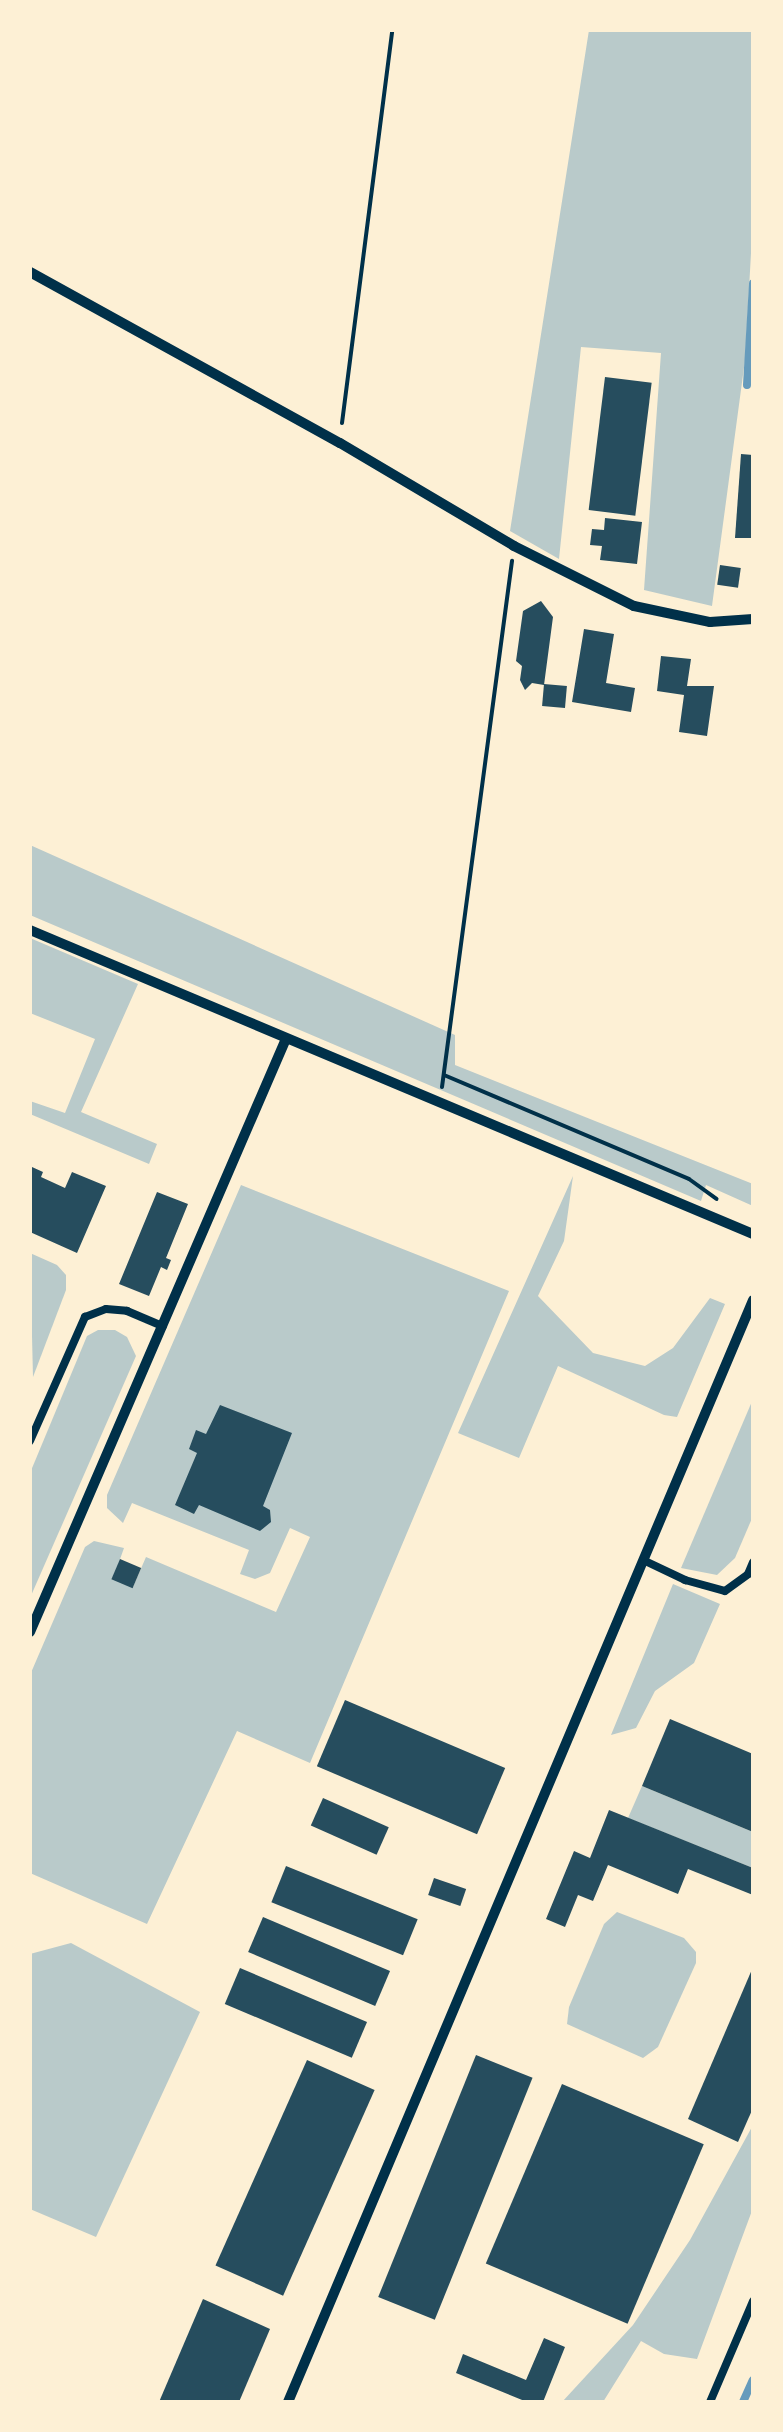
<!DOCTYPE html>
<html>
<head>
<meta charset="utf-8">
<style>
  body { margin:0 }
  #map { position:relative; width:783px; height:2432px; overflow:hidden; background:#fdf0d5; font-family:"Times New Roman",serif }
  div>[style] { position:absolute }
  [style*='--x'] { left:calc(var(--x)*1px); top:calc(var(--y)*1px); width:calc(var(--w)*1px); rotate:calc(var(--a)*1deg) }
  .green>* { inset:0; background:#b9caca }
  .stream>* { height:8px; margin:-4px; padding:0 4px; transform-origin:4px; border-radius:4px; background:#669bbc }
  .building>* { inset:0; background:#264d5e; transform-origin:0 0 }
  .path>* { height:4px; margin:-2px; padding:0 2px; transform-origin:2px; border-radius:2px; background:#003049 }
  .service>* { height:8px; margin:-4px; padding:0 4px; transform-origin:4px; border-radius:4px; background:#003049 }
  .minor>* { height:10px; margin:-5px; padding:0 5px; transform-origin:5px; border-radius:5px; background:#003049 }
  span { translate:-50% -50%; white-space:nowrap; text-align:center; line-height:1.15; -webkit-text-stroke:10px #fdf0d5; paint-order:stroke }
  .frame { position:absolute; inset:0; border:32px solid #fdf0d5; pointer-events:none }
</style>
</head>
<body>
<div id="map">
  <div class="green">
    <i style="clip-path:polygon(589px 30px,753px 30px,753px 218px,745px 360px,712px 606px,644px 590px,661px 353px,581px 347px,559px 559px,510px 531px)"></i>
    <i style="clip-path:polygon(30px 845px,455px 1035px,455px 1065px,753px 1184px,753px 1206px,706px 1185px,701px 1201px,30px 915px)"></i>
    <i style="clip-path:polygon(30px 938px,138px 984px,81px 1112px,157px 1144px,149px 1164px,30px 1114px,30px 1101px,65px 1113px,95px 1039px,30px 1013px)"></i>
    <i style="clip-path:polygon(573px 1176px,564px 1241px,538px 1296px,593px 1353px,645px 1366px,673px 1348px,710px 1298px,725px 1304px,677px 1417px,664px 1415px,558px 1366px,519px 1458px,458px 1433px)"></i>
    <i style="clip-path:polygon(241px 1185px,509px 1291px,310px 1763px,237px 1731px,147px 1924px,30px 1873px,30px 1675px,85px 1547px,94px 1541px,124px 1548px,113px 1579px,133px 1587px,146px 1557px,276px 1612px,310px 1537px,290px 1528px,270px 1573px,255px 1579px,240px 1574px,249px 1550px,132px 1503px,123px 1523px,107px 1508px,107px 1495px)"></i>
    <i style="clip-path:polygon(30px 1253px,57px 1265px,66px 1275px,66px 1290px,33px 1377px)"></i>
    <i style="clip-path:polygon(98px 1330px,115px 1330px,127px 1337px,136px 1356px,30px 1598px,30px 1473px,87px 1336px)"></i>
    <i style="clip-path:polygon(753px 1399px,753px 1516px,735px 1558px,717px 1575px,681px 1568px)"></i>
    <i style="clip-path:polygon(673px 1584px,720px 1604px,694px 1663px,655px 1691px,636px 1728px,611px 1735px)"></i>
    <i style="clip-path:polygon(642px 1786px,753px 1832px,753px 1868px,628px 1818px)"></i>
    <i style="clip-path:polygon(617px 1912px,684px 1938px,696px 1952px,696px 1963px,658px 2047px,643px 2058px,567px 2024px,569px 2007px,604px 1924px)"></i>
    <i style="clip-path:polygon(71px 1943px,200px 2012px,96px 2237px,30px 2209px,30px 1954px)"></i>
    <i style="clip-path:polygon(753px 2125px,753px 2208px,697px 2359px,664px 2354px,641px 2341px,603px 2402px,562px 2402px,633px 2325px,690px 2240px)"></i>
  </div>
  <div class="stream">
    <i style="--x:747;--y:385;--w:102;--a:-86.6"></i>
    <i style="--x:743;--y:2402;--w:24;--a:-66"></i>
  </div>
  <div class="building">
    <i style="left:605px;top:377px;width:47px;height:134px;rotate:7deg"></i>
    <i style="clip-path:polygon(741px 454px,753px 455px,753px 538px,735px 538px)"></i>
    <i style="clip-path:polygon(605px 518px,642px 522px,637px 564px,600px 560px,602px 546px,590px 545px,592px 529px,604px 530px)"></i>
    <i style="left:720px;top:565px;width:21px;height:20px;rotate:8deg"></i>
    <i style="clip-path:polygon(541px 601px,553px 617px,544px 685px,532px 683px,525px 690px,520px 680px,522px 666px,516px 661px,523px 611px)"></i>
    <i style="clip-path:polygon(584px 629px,614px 634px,606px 683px,635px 688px,631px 712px,572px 702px)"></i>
    <i style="clip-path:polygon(661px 656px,691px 659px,687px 686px,714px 686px,707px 736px,679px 732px,684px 695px,657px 691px)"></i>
    <i style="left:544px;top:684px;width:23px;height:22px;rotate:5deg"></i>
    <i style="clip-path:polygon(32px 1167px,43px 1172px,41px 1177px,65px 1188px,72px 1172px,106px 1186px,77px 1253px,30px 1232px)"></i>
    <i style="clip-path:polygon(157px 1192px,188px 1204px,166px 1258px,171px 1260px,167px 1270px,161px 1267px,149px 1296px,119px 1284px)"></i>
    <i style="clip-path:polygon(220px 1405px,292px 1433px,263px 1506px,270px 1510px,271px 1522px,260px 1531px,199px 1505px,194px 1514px,175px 1505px,197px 1453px,189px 1449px,196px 1430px,206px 1434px)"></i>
    <i style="left:120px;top:1559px;width:23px;height:22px;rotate:23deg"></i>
    <i style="left:345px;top:1700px;width:174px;height:72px;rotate:23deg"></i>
    <i style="clip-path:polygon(670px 1719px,753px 1754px,753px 1832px,642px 1786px)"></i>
    <i style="left:323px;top:1798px;width:72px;height:30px;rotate:24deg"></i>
    <i style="clip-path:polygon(609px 1810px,753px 1868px,753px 1895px,688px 1869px,678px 1894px,608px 1865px,593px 1901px,578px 1895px,565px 1927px,546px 1919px,574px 1851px,590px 1858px)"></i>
    <i style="left:286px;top:1866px;width:142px;height:39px;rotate:22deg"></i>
    <i style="left:434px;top:1878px;width:34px;height:18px;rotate:19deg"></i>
    <i style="left:263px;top:1917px;width:138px;height:38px;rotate:23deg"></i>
    <i style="clip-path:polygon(753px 1967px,753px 2108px,738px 2142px,688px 2119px)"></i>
    <i style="left:240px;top:1968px;width:138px;height:39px;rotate:23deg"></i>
    <i style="left:476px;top:2055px;width:61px;height:261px;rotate:22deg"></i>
    <i style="left:307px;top:2060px;width:74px;height:225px;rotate:24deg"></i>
    <i style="left:562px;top:2084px;width:154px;height:195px;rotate:23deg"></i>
    <i style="clip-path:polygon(203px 2299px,270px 2329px,239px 2402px,159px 2402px)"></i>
    <i style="clip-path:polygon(544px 2338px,565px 2347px,543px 2402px,527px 2402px,456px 2373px,463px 2354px,526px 2380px)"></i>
  </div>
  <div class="path">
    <i style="--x:342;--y:423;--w:396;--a:-82.7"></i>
    <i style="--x:444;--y:1075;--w:266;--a:23"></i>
    <i style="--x:689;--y:1179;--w:34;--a:36"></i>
    <i style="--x:442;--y:1087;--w:531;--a:-82.42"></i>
  </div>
  <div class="service">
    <i style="--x:30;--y:1441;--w:136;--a:-66.1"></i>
    <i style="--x:85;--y:1317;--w:22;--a:-21"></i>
    <i style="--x:106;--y:1309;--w:21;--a:5"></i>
    <i style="--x:127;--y:1311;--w:39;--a:23"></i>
    <i style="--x:643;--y:1560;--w:47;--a:25.5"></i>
    <i style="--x:685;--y:1580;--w:41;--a:15.4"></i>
    <i style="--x:725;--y:1591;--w:29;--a:-36"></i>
    <i style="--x:748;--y:1574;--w:13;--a:-67"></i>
    <i style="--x:710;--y:2402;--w:110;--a:-66.9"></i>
  </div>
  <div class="minor">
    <i style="--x:30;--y:272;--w:354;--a:28.9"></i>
    <i style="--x:340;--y:443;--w:202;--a:30.6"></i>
    <i style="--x:514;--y:546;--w:134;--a:26.6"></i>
    <i style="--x:634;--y:606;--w:78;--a:11.9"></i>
    <i style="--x:710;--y:622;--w:43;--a:-4"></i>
    <i style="--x:30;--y:930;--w:784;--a:22.81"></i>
    <i style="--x:30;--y:1632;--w:644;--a:-66.66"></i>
    <i style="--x:288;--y:2402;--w:1196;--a:-67.12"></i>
  </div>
  <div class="frame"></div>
</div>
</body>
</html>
